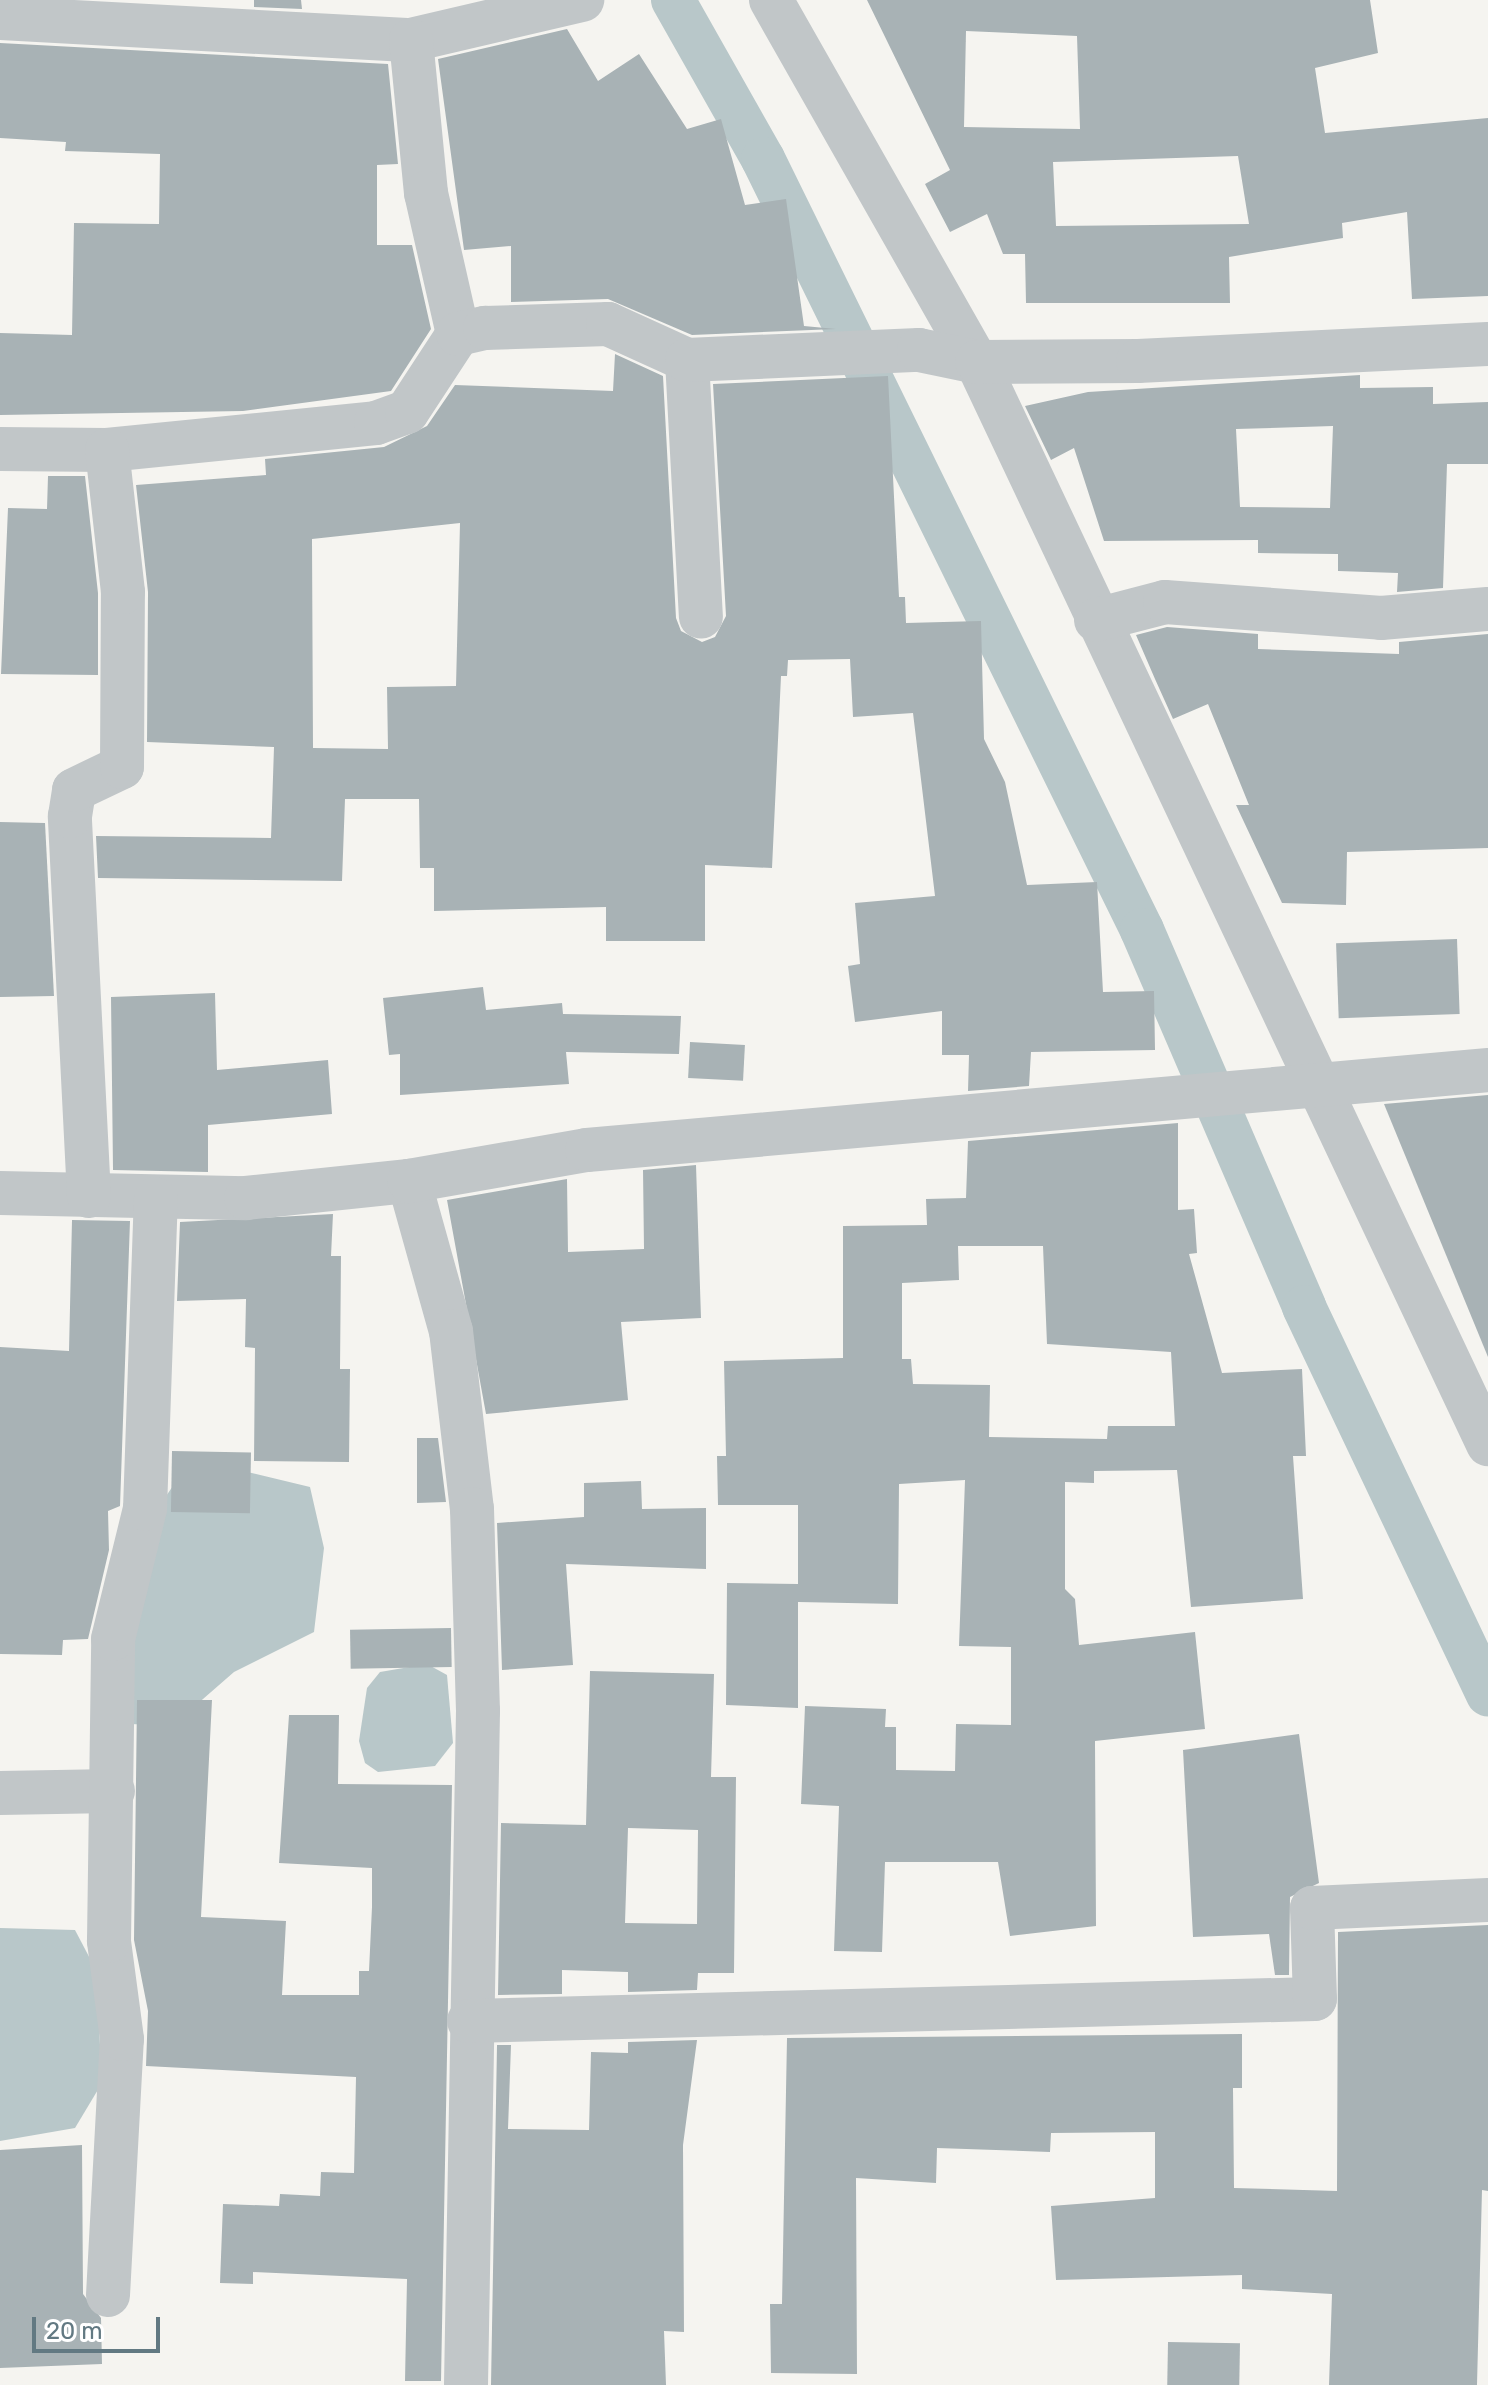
<!DOCTYPE html>
<html>
<head>
<meta charset="utf-8">
<style>
  body { margin:0 }
  #map { position:relative; width:1488px; height:2385px; overflow:hidden; background:#f5f4f0; font-family:Rubik,sans-serif }
  div>[style] { position:absolute }
  [style*='--x'] { left:calc(var(--x)*1px); top:calc(var(--y)*1px); width:calc(var(--w)*1px); rotate:calc(var(--a)*1deg) }
  .water>* { inset:0; background:#b8c7c9 }
  .canal>* { height:44px; margin:-22px; padding:0 22px; transform-origin:22px; border-radius:22px; background:#b8c7c9 }
  .building>* { inset:0; background:#a8b2b5; transform-origin:0 0 }
  .minor>* { height:44px; margin:-22px; padding:0 22px; transform-origin:22px; border-radius:22px; background:#c1c6c8 }
  span { translate:-50% -50%; white-space:nowrap; text-align:center; line-height:1.15; -webkit-text-stroke:8px #fff; paint-order:stroke }
  .scale { position:absolute; left:32px; top:2317px; width:128px; height:36px; box-sizing:border-box; border:4px solid #627982; border-top:0; padding-left:10px; font-size:24px; line-height:28px; white-space:nowrap; color:#627982; -webkit-text-stroke:6px #fff; paint-order:stroke }
</style>
</head>
<body>
<div id="map">
  <div class="water">
    <i style="clip-path:polygon(239px 1470px,310px 1487px,324px 1548px,314px 1632px,234px 1672px,172px 1726px,131px 1724px,129px 1658px,162px 1502px,177px 1480px)"></i>
    <i style="clip-path:polygon(427px 1664px,447px 1675px,453px 1743px,435px 1766px,378px 1772px,365px 1763px,359px 1741px,367px 1688px,380px 1672px)"></i>
    <i style="clip-path:polygon(0 1928px,75px 1930px,96px 1970px,102px 2083px,75px 2128px,0 2141px)"></i>
  </div>
  <div class="canal">
    <i style="--x:673;--y:0;--w:183;--a:60.5"></i>
    <i style="--x:763;--y:159;--w:859;--a:63.82"></i>
    <i style="--x:1142;--y:930;--w:410;--a:66.7"></i>
    <i style="--x:1304;--y:1307;--w:429;--a:64.6"></i>
  </div>
  <div class="building">
    <i style="clip-path:polygon(254px 0,301px 0,302px 9px,254px 7px)"></i>
    <i style="clip-path:polygon(evenodd,867px 0,1370px 0,1378px 53px,1315px 68px,1325px 133px,1488px 118px,1488px 296px,1412px 299px,1407px 212px,1342px 223px,1343px 238px,1229px 257px,1230px 303px,1026px 303px,1025px 254px,1003px 254px,987px 214px,950px 232px,925px 184px,950px 170px,867px 0,966px 31px,1077px 36px,1080px 129px,964px 127px,966px 31px,867px 0,1238px 156px,1249px 224px,1056px 226px,1053px 162px,1238px 156px)"></i>
    <i style="clip-path:polygon(567px 29px,598px 81px,639px 54px,687px 129px,721px 119px,745px 205px,786px 199px,804px 326px,836px 329px,692px 335px,608px 299px,511px 302px,511px 246px,464px 250px,438px 59px)"></i>
    <i style="clip-path:polygon(0 43px,388px 64px,398px 164px,377px 165px,377px 245px,412px 245px,431px 329px,391px 391px,243px 411px,0 415px,0 333px,72px 335px,74px 223px,159px 224px,160px 154px,65px 151px,66px 142px,0 138px)"></i>
    <i style="clip-path:polygon(evenodd,615px 354px,663px 376px,676px 618px,681px 631px,702px 642px,715px 637px,726px 616px,713px 384px,888px 376px,899px 597px,905px 597px,906px 623px,981px 621px,984px 739px,1005px 782px,1027px 885px,1097px 882px,1103px 992px,1154px 991px,1155px 1050px,1031px 1052px,1029px 1086px,968px 1091px,969px 1055px,942px 1055px,942px 1011px,855px 1022px,848px 966px,860px 964px,855px 903px,935px 896px,913px 713px,853px 717px,850px 659px,788px 660px,787px 676px,781px 676px,772px 868px,705px 865px,705px 941px,606px 941px,606px 907px,434px 911px,434px 868px,420px 868px,419px 799px,345px 799px,342px 881px,98px 878px,96px 836px,271px 838px,274px 747px,147px 742px,148px 592px,136px 485px,266px 475px,265px 459px,384px 447px,427px 426px,455px 385px,613px 391px,615px 354px,460px 523px,456px 686px,387px 687px,388px 749px,313px 748px,312px 539px,460px 523px)"></i>
    <i style="clip-path:polygon(evenodd,1360px 375px,1360px 388px,1433px 387px,1433px 404px,1488px 402px,1488px 464px,1447px 464px,1443px 588px,1397px 592px,1398px 573px,1338px 571px,1338px 554px,1258px 553px,1258px 540px,1104px 541px,1074px 448px,1051px 460px,1025px 406px,1088px 392px,1360px 375px,1333px 426px,1330px 508px,1240px 507px,1236px 429px,1333px 426px)"></i>
    <i style="clip-path:polygon(48px 476px,85px 476px,98px 593px,98px 675px,1px 674px,8px 508px,47px 509px)"></i>
    <i style="clip-path:polygon(1167px 627px,1258px 634px,1258px 649px,1399px 654px,1399px 642px,1488px 634px,1488px 848px,1347px 852px,1346px 905px,1282px 903px,1236px 805px,1249px 805px,1208px 704px,1173px 719px,1155px 679px,1136px 635px)"></i>
    <i style="clip-path:polygon(0 822px,45px 823px,54px 996px,0 997px)"></i>
    <i style="left:1457px;top:939px;width:75px;height:121px;rotate:88deg"></i>
    <i style="clip-path:polygon(483px 987px,486px 1010px,562px 1003px,563px 1014px,681px 1016px,679px 1054px,566px 1052px,569px 1084px,400px 1095px,400px 1054px,389px 1055px,383px 998px)"></i>
    <i style="clip-path:polygon(215px 993px,217px 1070px,328px 1060px,332px 1114px,208px 1125px,208px 1172px,113px 1170px,111px 997px)"></i>
    <i style="left:690px;top:1042px;width:55px;height:36px;rotate:3deg"></i>
    <i style="clip-path:polygon(1488px 1095px,1488px 1357px,1384px 1104px)"></i>
    <i style="clip-path:polygon(evenodd,1178px 1123px,1178px 1210px,1194px 1209px,1197px 1253px,1189px 1254px,1222px 1373px,1302px 1369px,1306px 1456px,1293px 1456px,1303px 1599px,1191px 1607px,1177px 1470px,1094px 1471px,1094px 1483px,1065px 1482px,1065px 1589px,1075px 1599px,1079px 1645px,1195px 1632px,1205px 1729px,1095px 1741px,1096px 1926px,1010px 1936px,998px 1862px,885px 1862px,882px 1952px,834px 1951px,839px 1806px,801px 1804px,805px 1706px,886px 1709px,885px 1727px,896px 1727px,896px 1770px,955px 1771px,956px 1724px,1011px 1725px,1011px 1647px,959px 1646px,965px 1480px,899px 1484px,898px 1604px,798px 1602px,798px 1708px,726px 1705px,727px 1583px,798px 1584px,798px 1505px,718px 1505px,717px 1456px,726px 1456px,724px 1361px,843px 1358px,843px 1226px,927px 1225px,926px 1199px,966px 1198px,968px 1141px,1178px 1123px,958px 1246px,1043px 1246px,1047px 1344px,1171px 1352px,1175px 1426px,1108px 1426px,1107px 1439px,989px 1437px,990px 1385px,913px 1384px,911px 1359px,902px 1359px,902px 1283px,959px 1280px,958px 1246px)"></i>
    <i style="clip-path:polygon(696px 1165px,701px 1318px,621px 1322px,628px 1400px,486px 1414px,447px 1200px,567px 1179px,568px 1252px,644px 1249px,643px 1170px)"></i>
    <i style="clip-path:polygon(333px 1214px,331px 1256px,341px 1256px,340px 1369px,350px 1369px,349px 1462px,254px 1461px,255px 1348px,245px 1347px,246px 1299px,177px 1301px,180px 1222px)"></i>
    <i style="clip-path:polygon(72px 1220px,130px 1221px,120px 1506px,108px 1511px,109px 1550px,88px 1639px,63px 1640px,62px 1655px,0 1654px,0 1347px,69px 1351px)"></i>
    <i style="clip-path:polygon(417px 1438px,438px 1438px,446px 1502px,417px 1503px)"></i>
    <i style="left:172px;top:1451px;width:79px;height:61px;rotate:1deg"></i>
    <i style="clip-path:polygon(641px 1481px,642px 1509px,706px 1508px,706px 1569px,566px 1564px,573px 1665px,502px 1670px,497px 1523px,584px 1517px,584px 1483px)"></i>
    <i style="left:451px;top:1628px;width:39px;height:101px;rotate:89deg"></i>
    <i style="clip-path:polygon(evenodd,590px 1671px,714px 1674px,711px 1777px,736px 1777px,734px 1973px,698px 1973px,697px 1990px,628px 1992px,628px 1972px,562px 1970px,562px 1994px,498px 1995px,501px 1823px,586px 1825px,590px 1671px,628px 1828px,698px 1830px,697px 1924px,625px 1923px,628px 1828px)"></i>
    <i style="clip-path:polygon(137px 1700px,212px 1700px,201px 1917px,286px 1921px,282px 1995px,359px 1995px,359px 1971px,369px 1971px,372px 1907px,372px 1868px,279px 1863px,289px 1715px,339px 1715px,338px 1784px,452px 1785px,441px 2381px,405px 2381px,407px 2279px,253px 2272px,253px 2284px,220px 2283px,223px 2204px,279px 2206px,280px 2194px,320px 2196px,321px 2172px,354px 2173px,356px 2077px,146px 2066px,148px 2011px,134px 1940px)"></i>
    <i style="clip-path:polygon(1299px 1734px,1319px 1883px,1290px 1897px,1289px 1975px,1275px 1975px,1269px 1934px,1193px 1937px,1183px 1750px)"></i>
    <i style="clip-path:polygon(1488px 1925px,1488px 2191px,1482px 2190px,1477px 2385px,1329px 2385px,1332px 2294px,1242px 2289px,1242px 2275px,1056px 2280px,1051px 2206px,1155px 2198px,1155px 2132px,1051px 2133px,1050px 2152px,937px 2148px,936px 2183px,856px 2178px,857px 2374px,771px 2373px,770px 2304px,782px 2304px,787px 2038px,1242px 2034px,1242px 2088px,1233px 2088px,1234px 2188px,1337px 2191px,1338px 1932px)"></i>
    <i style="clip-path:polygon(697px 2040px,683px 2145px,684px 2332px,664px 2331px,666px 2385px,491px 2385px,497px 2045px,511px 2045px,508px 2129px,589px 2130px,591px 2052px,628px 2053px,628px 2042px)"></i>
    <i style="clip-path:polygon(82px 2145px,83px 2294px,101px 2318px,102px 2364px,0 2368px,0 2150px)"></i>
    <i style="left:1168px;top:2342px;width:72px;height:43px;rotate:1deg"></i>
  </div>
  <div class="minor">
    <i style="--x:771;--y:0;--w:417;--a:60.4"></i>
    <i style="--x:977;--y:362;--w:1197;--a:64.72"></i>
    <i style="--x:0;--y:18;--w:412;--a:3.1"></i>
    <i style="--x:411;--y:40;--w:176;--a:-13.2"></i>
    <i style="--x:411;--y:40;--w:154;--a:84.4"></i>
    <i style="--x:426;--y:193;--w:145;--a:77.2"></i>
    <i style="--x:687;--y:360;--w:257;--a:86.9"></i>
    <i style="--x:0;--y:449;--w:107;--a:0.5"></i>
    <i style="--x:107;--y:450;--w:270;--a:-5.7"></i>
    <i style="--x:376;--y:423;--w:33;--a:-20"></i>
    <i style="--x:407;--y:412;--w:93;--a:-56.8"></i>
    <i style="--x:458;--y:334;--w:28;--a:-13"></i>
    <i style="--x:485;--y:328;--w:123;--a:-1.9"></i>
    <i style="--x:608;--y:324;--w:87;--a:24.5"></i>
    <i style="--x:687;--y:360;--w:232;--a:-2.5"></i>
    <i style="--x:919;--y:350;--w:59;--a:11.7"></i>
    <i style="--x:977;--y:362;--w:161;--a:-0.4"></i>
    <i style="--x:1138;--y:361;--w:350;--a:-2.8"></i>
    <i style="--x:1096;--y:620;--w:71;--a:-14.6"></i>
    <i style="--x:1165;--y:602;--w:217;--a:4.2"></i>
    <i style="--x:1381;--y:618;--w:107;--a:-4.8"></i>
    <i style="--x:409;--y:1181;--w:156;--a:74.4"></i>
    <i style="--x:451;--y:1331;--w:179;--a:83.3"></i>
    <i style="--x:472;--y:1509;--w:202;--a:88.3"></i>
    <i style="--x:478;--y:1711;--w:674;--a:91.02"></i>
    <i style="--x:0;--y:1193;--w:246;--a:1.2"></i>
    <i style="--x:246;--y:1198;--w:164;--a:-6"></i>
    <i style="--x:409;--y:1181;--w:181;--a:-9.9"></i>
    <i style="--x:587;--y:1150;--w:905;--a:-5.07"></i>
    <i style="--x:89;--y:1196;--w:380;--a:-92.9"></i>
    <i style="--x:70;--y:816;--w:26;--a:-81"></i>
    <i style="--x:74;--y:790;--w:53;--a:-25.6"></i>
    <i style="--x:122;--y:767;--w:175;--a:-89.7"></i>
    <i style="--x:123;--y:592;--w:143;--a:-96.4"></i>
    <i style="--x:0;--y:1793;--w:113;--a:-1"></i>
    <i style="--x:469;--y:2021;--w:846;--a:-1.49"></i>
    <i style="--x:1315;--y:1999;--w:91;--a:-91.9"></i>
    <i style="--x:1312;--y:1908;--w:176;--a:-2.6"></i>
    <i style="--x:108;--y:2295;--w:256;--a:-86.9"></i>
    <i style="--x:122;--y:2039;--w:99;--a:-97.6"></i>
    <i style="--x:109;--y:1941;--w:302;--a:-89.2"></i>
    <i style="--x:113;--y:1639;--w:134;--a:-76.2"></i>
    <i style="--x:145;--y:1509;--w:310;--a:-88"></i>
  </div>
  <div class="scale">20 m</div>
</div>
</body>
</html>
